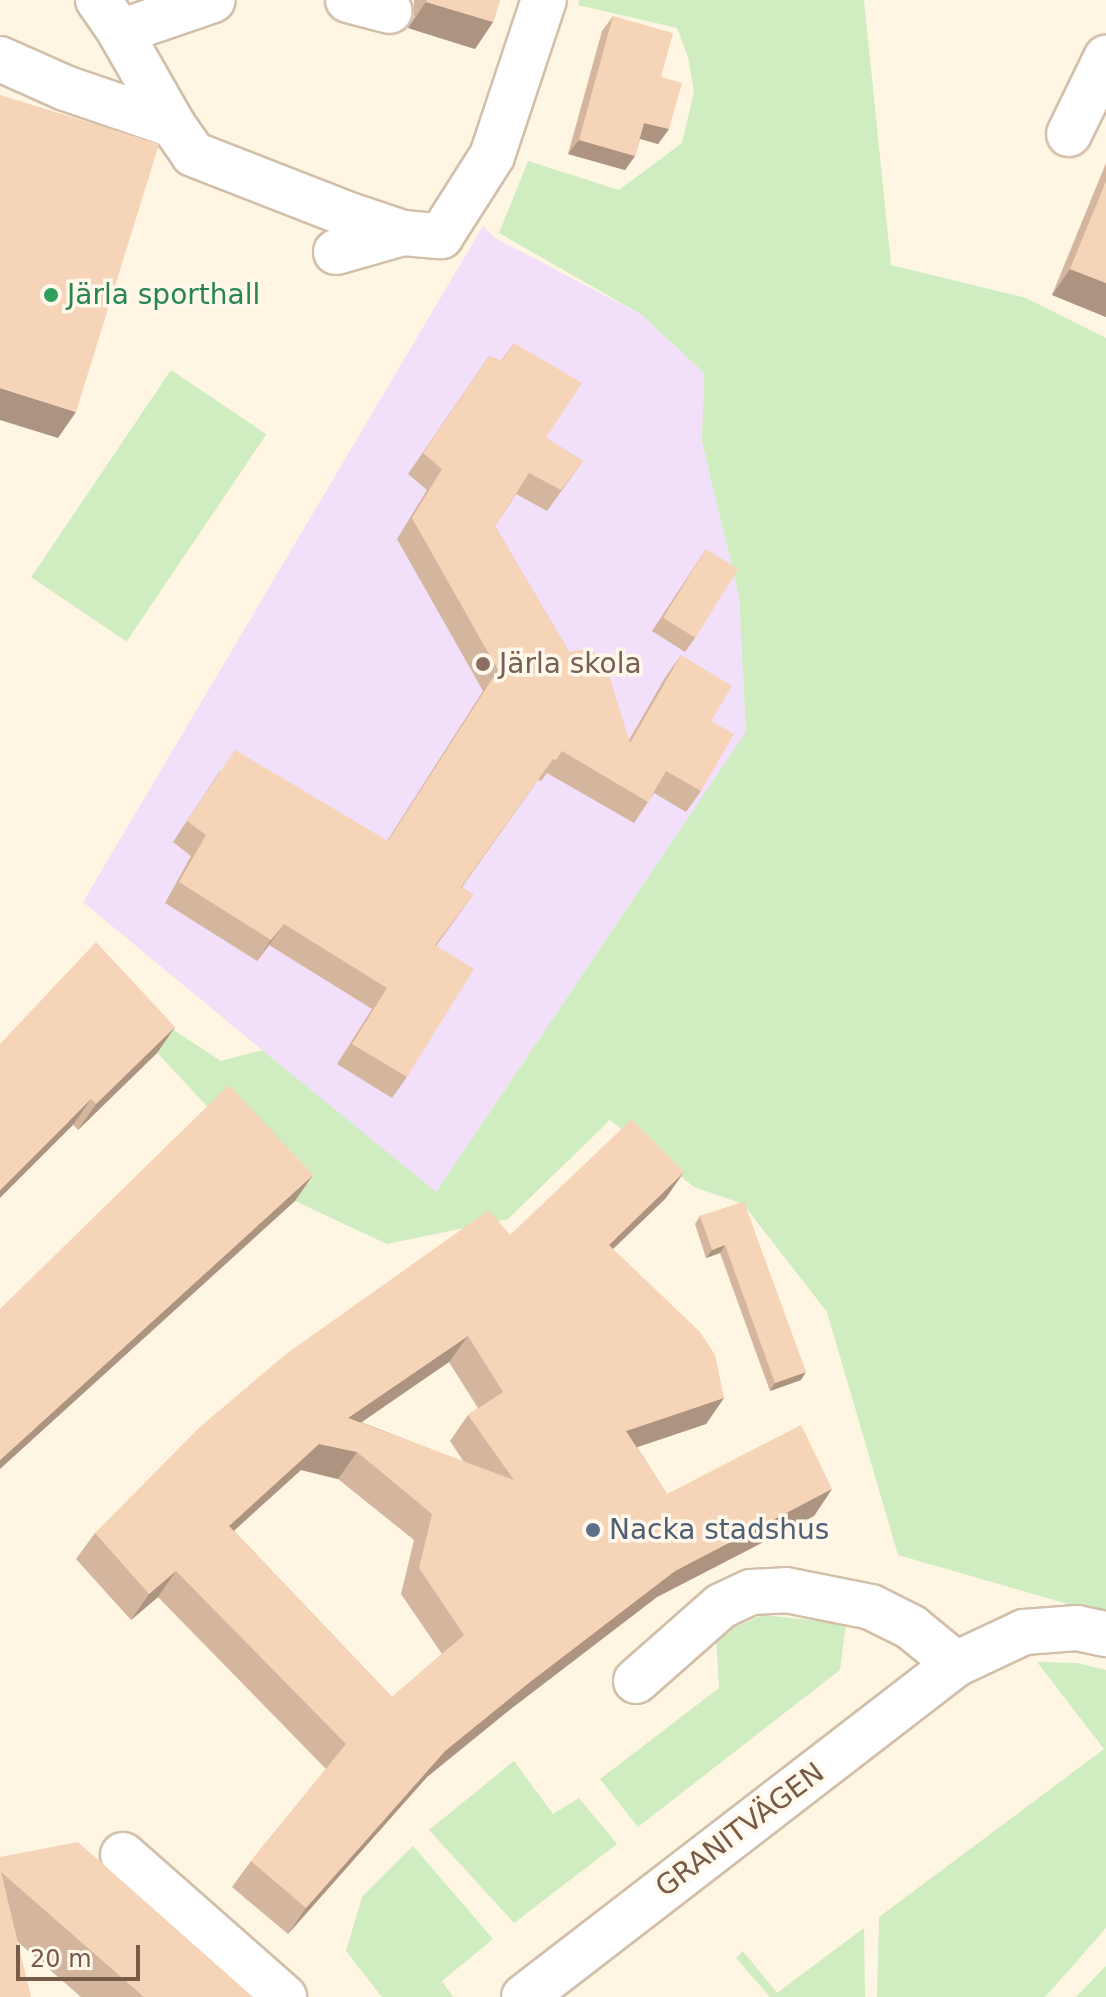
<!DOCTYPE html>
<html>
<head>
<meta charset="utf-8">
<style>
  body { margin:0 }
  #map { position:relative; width:1106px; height:1997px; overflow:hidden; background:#fef5e3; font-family:"DejaVu Sans",sans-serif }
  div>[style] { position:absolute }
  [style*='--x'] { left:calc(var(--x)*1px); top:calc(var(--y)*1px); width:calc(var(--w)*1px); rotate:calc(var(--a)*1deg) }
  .education>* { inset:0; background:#f2dffa }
  .green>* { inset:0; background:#cfedc0; transform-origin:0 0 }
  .roads { filter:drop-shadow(2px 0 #d2bfaa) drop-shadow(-2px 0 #d2bfaa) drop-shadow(0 2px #d2bfaa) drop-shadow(0 -2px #d2bfaa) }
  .minor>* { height:44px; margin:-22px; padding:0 22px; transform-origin:22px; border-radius:22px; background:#fff }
  .wall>* { inset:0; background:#d4b69e }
  .shaded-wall>* { inset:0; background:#ac9481 }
  .building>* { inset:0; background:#f6d4b8; transform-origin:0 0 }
  .dots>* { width:22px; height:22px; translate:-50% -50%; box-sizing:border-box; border:4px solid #fff8eb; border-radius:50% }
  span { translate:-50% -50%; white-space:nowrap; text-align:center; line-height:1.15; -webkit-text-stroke:7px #fff8eb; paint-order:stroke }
  .leisure-label { font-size:28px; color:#27864d }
  .left { translate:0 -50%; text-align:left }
  .education-label { font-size:28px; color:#785e54 }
  .service-label { font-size:28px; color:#4e5e75 }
  .street-label { font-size:28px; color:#785b46 }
  .scale { position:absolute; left:16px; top:1945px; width:124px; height:36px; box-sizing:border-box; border:4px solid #785b46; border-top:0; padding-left:10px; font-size:24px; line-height:28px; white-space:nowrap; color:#785b46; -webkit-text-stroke:6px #fff8eb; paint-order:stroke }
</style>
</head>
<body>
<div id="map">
  <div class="education">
    <i style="clip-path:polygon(483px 226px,495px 238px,642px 315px,704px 373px,702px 442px,739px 596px,746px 733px,435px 1193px,83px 902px)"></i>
  </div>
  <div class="green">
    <i style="clip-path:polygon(579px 0,864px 0,891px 265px,1026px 298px,1106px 338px,1106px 1615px,898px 1555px,827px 1312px,743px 1204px,694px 1187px,610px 1120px,508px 1219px,387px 1244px,295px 1201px,109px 1001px,122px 974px,175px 1031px,221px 1061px,262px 1050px,436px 1192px,746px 732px,739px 596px,702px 442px,704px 373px,642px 315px,499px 233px,528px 161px,619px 190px,682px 143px,694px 92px,688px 57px,677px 28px,578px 5px)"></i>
    <i style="left:171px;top:370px;width:115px;height:250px;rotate:34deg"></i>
    <i style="clip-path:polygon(763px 1615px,846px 1624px,840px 1670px,638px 1827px,600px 1779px,719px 1688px,716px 1635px)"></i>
    <i style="clip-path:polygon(1037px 1662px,1077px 1663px,1106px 1670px,1106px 1928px,1045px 1997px,877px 1997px,879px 1917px,1104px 1749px)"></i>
    <i style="clip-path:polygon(514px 1761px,553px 1814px,579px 1798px,617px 1844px,514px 1923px,429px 1830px)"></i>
    <i style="clip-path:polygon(413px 1846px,493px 1939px,442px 1981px,453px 1997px,382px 1997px,346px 1951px,362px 1897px)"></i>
    <i style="clip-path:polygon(864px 1928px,865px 1997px,770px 1997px,736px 1958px,743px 1951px,777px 1993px)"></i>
    <i style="clip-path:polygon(1106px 1966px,1106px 1997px,1076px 1997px)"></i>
  </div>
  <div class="roads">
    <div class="minor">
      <i style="--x:98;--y:0;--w:39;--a:55"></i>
      <i style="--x:120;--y:32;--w:98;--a:-19"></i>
      <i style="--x:348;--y:0;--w:43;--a:14.7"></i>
      <i style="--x:120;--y:32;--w:107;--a:60.3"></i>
      <i style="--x:0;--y:59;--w:71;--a:24"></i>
      <i style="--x:65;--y:88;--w:114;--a:18.9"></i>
      <i style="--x:173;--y:125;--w:35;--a:55"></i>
      <i style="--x:193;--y:154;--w:174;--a:21.3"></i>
      <i style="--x:355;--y:217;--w:51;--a:18.4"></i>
      <i style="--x:403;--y:233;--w:38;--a:5"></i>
      <i style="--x:441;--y:236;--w:95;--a:-57.5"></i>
      <i style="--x:492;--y:156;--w:164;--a:-71.6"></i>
      <i style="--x:1069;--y:134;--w:85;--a:-64"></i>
      <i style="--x:336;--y:252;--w:70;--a:-15.8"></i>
      <i style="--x:636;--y:1681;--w:113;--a:-41.4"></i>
      <i style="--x:721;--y:1606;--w:33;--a:-25"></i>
      <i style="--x:751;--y:1592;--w:35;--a:-3"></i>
      <i style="--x:786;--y:1590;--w:87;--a:11.3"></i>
      <i style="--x:871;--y:1607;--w:45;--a:26.6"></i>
      <i style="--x:911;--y:1627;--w:58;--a:39.4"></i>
      <i style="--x:123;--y:1855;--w:215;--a:41.4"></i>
      <i style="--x:524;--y:1997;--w:545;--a:-37.63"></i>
      <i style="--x:956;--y:1664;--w:75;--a:-25.2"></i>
      <i style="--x:1024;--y:1632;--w:53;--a:-4.3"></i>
      <i style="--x:1077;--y:1628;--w:30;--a:12"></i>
    </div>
  </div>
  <div class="wall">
    <i style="clip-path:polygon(414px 0,500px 0,493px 22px,475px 49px,408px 28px,414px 17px)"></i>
    <i style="clip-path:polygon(613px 16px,661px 77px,669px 129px,658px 144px,640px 139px,635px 156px,625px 170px,568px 154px,602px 31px)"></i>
    <i style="clip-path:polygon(1106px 163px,1106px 317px,1052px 295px)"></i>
    <i style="clip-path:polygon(514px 343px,546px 438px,583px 461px,547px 511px,516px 494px,495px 526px,569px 652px,629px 740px,666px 676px,681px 655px,711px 721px,701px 791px,686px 812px,654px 793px,634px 823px,547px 773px,541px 781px,538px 780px,462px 887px,473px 895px,436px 946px,407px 1077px,392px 1098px,337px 1064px,372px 1009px,269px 945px,257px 961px,165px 903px,191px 856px,173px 842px,220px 771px,387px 841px,483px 691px,397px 539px,427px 490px,408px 474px,489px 356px,501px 361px)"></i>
    <i style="clip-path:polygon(706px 549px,695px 638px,685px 652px,652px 631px)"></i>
    <i style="clip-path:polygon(175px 1027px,157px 1053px,78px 1130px,0 1044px)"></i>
    <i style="clip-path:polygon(evenodd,666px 1198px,613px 1249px,724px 1398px,706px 1424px,637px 1447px,667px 1494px,832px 1489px,814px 1516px,657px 1597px,512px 1708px,427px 1777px,288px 1934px,232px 1887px,251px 1861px,326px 1769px,158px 1597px,131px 1620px,76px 1559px,95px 1533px,510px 1235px,666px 1198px,449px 1362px,478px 1408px,468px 1415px,450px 1441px,464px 1462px,361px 1422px,449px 1362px,666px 1198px,301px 1470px,338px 1479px,414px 1540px,401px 1594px,442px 1654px,392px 1697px,234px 1531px,301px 1470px)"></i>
    <i style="clip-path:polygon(744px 1202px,801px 1380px,770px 1391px,720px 1253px,706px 1258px,695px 1224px,700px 1216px)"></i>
    <i style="clip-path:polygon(0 1857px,253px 1997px,81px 1997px,18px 1942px,0 1997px)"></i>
  </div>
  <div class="shaded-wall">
    <i style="clip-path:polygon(426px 2px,493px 22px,475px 49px,408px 28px)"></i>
    <i style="clip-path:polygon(644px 123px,669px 129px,658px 144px,634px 137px)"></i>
    <i style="clip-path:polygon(579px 140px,635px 156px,625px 170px,568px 154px)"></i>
    <i style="clip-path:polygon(1070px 269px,1106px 283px,1106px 317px,1052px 295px)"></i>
    <i style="clip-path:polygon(0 388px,76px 412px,58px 438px,0 420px)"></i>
    <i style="clip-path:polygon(284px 924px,269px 945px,257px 961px,271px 940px)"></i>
    <i style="clip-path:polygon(175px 1027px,157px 1053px,78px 1130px,96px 1104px)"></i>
    <i style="clip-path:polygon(91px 1099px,73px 1125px,0 1198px,0 1190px)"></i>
    <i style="clip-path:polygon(684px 1172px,666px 1198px,590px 1271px,609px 1245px)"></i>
    <i style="clip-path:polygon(313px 1175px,295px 1201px,0 1469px,0 1460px)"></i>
    <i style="clip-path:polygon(725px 1245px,720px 1253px,706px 1258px,712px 1250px)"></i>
    <i style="clip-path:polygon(468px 1336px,449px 1362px,330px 1444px,348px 1418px)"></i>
    <i style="clip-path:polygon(806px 1372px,801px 1380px,770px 1391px,775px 1383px)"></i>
    <i style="clip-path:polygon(724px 1398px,706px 1424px,608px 1457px,626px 1431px)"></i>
    <i style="clip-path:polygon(319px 1444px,357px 1452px,338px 1479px,301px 1470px,210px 1552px,229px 1526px)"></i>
    <i style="clip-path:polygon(832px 1489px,814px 1516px,657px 1597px,512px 1708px,427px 1777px,288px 1934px,306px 1908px,445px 1751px,530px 1682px,675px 1571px)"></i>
    <i style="clip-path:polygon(176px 1571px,158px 1597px,131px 1620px,149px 1594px)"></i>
  </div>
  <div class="building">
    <i style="clip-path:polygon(427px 0,500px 0,493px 22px,426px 2px)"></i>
    <i style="clip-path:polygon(613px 16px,673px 33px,661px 77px,682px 83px,669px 129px,644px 123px,635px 156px,579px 140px)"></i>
    <i style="clip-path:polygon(0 95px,159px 144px,76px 412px,0 388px)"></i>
    <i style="clip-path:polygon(1106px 181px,1106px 283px,1070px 269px)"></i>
    <i style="clip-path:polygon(514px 343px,582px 383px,546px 438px,583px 461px,561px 490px,529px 473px,495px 526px,569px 652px,587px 649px,603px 656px,630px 743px,681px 655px,732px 686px,711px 721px,734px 734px,701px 791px,666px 771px,648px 802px,562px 751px,556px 760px,553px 759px,461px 887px,473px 895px,435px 945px,474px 969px,407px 1077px,352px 1044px,387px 988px,284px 924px,271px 940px,179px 882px,206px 835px,187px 821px,235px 750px,388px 841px,498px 670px,412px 518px,442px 469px,423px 453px,489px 356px,502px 361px)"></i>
    <i style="left:706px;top:549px;width:38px;height:81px;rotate:32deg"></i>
    <i style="clip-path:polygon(96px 942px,175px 1027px,96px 1104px,91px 1099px,0 1190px,0 1044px)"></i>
    <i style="clip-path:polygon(229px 1085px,313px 1175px,0 1460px,0 1309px)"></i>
    <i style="clip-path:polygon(evenodd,632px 1119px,684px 1172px,609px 1245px,700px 1332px,715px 1355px,724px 1398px,626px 1431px,667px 1494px,801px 1425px,832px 1489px,675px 1571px,530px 1682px,445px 1751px,306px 1908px,251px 1861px,346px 1744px,176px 1571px,149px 1594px,95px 1533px,200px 1427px,286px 1354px,489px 1210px,510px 1235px,632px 1119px,468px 1336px,503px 1392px,468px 1415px,514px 1480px,348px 1418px,468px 1336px,632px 1119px,319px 1444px,357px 1452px,432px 1514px,419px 1568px,464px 1635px,392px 1697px,229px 1526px,319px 1444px)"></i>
    <i style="clip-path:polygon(744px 1202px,806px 1372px,775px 1383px,725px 1245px,712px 1250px,700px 1216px)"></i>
    <i style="clip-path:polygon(78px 1842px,253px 1997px,144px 1997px,1px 1872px,31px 1997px,0 1997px,0 1857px)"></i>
  </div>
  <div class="dots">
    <i style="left:51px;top:295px;background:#2e9e5b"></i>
    <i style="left:483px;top:664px;background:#8d6e63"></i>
    <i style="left:593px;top:1530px;background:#5c6f8a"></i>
  </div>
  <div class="leisure-label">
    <span class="left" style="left:67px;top:295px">Järla sporthall</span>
  </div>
  <div class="education-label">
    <span class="left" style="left:499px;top:664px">Järla skola</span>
  </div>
  <div class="service-label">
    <span class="left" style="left:609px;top:1530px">Nacka stadshus</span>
  </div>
  <div class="street-label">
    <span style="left:740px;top:1830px;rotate:-37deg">GRANITVÄGEN</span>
  </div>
  <div class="scale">20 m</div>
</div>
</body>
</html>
